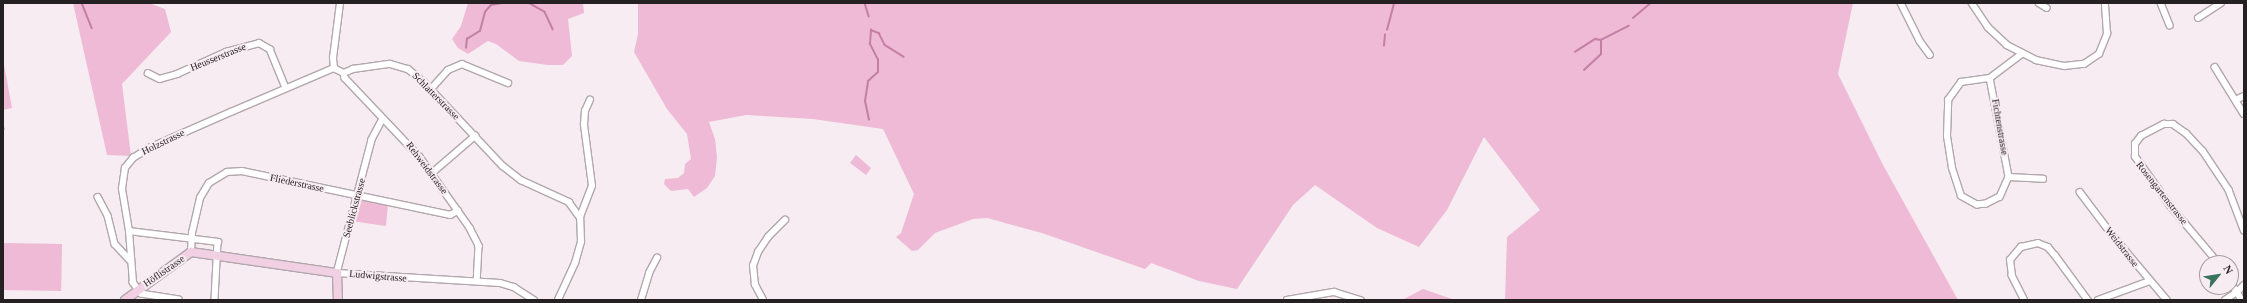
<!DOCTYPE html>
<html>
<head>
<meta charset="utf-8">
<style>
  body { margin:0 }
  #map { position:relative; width:2247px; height:303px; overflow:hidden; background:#f7ecf1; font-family:"Times New Roman",serif }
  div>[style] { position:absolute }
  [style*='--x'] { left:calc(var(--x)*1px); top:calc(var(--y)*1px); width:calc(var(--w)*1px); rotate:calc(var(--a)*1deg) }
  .green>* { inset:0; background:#eebad5; transform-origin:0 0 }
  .stream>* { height:1.5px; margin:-0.75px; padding:0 0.75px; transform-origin:0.75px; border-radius:0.75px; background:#c47fa5 }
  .roads { filter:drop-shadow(1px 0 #b1a7ac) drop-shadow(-1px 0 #b1a7ac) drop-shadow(0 1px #b1a7ac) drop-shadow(0 -1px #b1a7ac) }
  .street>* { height:5.5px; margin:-2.75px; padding:0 2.75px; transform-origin:2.75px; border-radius:2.75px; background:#fff }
  .secondary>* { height:8px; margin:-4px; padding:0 4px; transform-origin:4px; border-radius:4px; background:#f1d0e3 }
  span { translate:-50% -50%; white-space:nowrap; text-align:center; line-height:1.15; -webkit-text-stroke:4px #f7ecf1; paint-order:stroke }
  .street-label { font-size:10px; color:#252123 }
  .frame { position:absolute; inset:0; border:4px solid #252123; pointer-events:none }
  .north { position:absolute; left:2199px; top:255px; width:40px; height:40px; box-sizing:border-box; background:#f7ecf1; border:1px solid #a39b9f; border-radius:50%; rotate:60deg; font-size:11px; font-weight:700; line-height:16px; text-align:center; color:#252123 }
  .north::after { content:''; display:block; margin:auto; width:14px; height:18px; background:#39735c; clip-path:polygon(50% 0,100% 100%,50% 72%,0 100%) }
</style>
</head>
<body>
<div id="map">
  <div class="green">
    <i style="clip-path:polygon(73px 3px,149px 3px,165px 9px,171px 32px,122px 84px,131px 156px,107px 155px)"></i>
    <i style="clip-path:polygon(468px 3px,583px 3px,584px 13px,568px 19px,572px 56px,563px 65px,548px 65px,519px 61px,496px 44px,488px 41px,468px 54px,458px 48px,452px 39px,461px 26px)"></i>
    <i style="clip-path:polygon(638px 3px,1853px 3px,1838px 74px,1883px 165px,1958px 300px,1505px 300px,1507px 237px,1540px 210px,1484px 137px,1447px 210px,1419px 247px,1377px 228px,1315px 185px,1293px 205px,1237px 289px,1199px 281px,1151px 263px,1145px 269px,1042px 233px,987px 218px,973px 219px,935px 233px,918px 250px,912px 251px,896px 237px,901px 233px,914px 194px,883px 129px,813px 119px,746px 115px,709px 122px,715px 139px,717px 157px,715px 176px,707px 188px,694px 197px,688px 189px,671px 191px,664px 184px,665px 179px,678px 178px,684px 173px,685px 164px,691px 159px,687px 134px,667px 109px,634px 52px,638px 34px)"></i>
    <i style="clip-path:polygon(3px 59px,12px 108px,3px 110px)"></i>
    <i style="clip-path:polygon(856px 155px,871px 168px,866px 175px,850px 163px)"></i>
    <i style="clip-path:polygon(357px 197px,388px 204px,386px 226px,351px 221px)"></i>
    <i style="left:3px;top:243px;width:59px;height:47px;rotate:1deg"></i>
    <i style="clip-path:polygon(1423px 289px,1452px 299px,1452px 300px,1402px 300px)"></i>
  </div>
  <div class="stream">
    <i style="--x:82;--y:3;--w:27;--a:68"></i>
    <i style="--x:529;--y:3;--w:18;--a:29"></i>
    <i style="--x:545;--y:12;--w:19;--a:65"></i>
    <i style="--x:865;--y:3;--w:14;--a:73"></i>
    <i style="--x:1633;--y:18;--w:23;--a:-40"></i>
    <i style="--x:1387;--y:30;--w:28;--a:-75"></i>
    <i style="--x:1384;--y:46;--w:11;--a:-85"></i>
    <i style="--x:466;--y:48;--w:9;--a:-84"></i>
    <i style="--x:467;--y:39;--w:15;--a:-32"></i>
    <i style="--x:480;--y:31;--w:20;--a:-75"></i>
    <i style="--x:485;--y:12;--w:9;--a:-49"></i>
    <i style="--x:491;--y:5;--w:11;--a:-10"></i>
    <i style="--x:1575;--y:52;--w:24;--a:-33"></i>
    <i style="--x:1595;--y:39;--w:6;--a:9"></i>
    <i style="--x:1601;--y:40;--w:31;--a:-27"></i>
    <i style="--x:1584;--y:70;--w:23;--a:-43"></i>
    <i style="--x:1601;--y:54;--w:13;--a:-90"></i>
    <i style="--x:869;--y:120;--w:19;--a:-102"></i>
    <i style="--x:865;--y:101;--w:20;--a:-81"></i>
    <i style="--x:868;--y:81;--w:13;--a:-42"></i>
    <i style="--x:878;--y:72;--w:12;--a:-90"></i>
    <i style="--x:878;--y:60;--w:18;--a:-117"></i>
    <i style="--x:870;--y:44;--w:14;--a:-86"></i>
    <i style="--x:871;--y:30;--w:9;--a:21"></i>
    <i style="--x:879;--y:33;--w:13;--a:63"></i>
    <i style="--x:885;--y:45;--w:22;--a:32"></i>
    <i style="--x:3;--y:125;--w:4;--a:76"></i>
  </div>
  <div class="roads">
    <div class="street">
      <i style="--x:1901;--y:3;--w:42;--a:63.4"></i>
      <i style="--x:1920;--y:41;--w:17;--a:54"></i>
      <i style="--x:1972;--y:3;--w:29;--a:56"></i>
      <i style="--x:1988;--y:27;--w:26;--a:43"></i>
      <i style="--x:2007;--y:45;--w:33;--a:27"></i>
      <i style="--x:2036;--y:60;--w:29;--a:12"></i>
      <i style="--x:2064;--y:66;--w:20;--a:-6"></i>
      <i style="--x:2084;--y:64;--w:18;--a:-34"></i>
      <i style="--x:2099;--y:54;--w:22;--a:-68"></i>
      <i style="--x:2107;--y:34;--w:31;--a:-94"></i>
      <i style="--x:2039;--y:3;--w:9;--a:32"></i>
      <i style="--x:2161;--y:3;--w:24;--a:68"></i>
      <i style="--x:2198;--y:18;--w:27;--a:-33"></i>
      <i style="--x:2215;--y:67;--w:55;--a:58.3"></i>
      <i style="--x:334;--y:68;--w:10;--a:-96"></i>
      <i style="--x:333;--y:58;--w:55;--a:-82.7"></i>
      <i style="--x:148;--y:73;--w:13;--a:27"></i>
      <i style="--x:160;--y:79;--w:18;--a:-16"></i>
      <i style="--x:177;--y:74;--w:54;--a:-24.2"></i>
      <i style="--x:226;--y:52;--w:34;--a:-15"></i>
      <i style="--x:259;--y:43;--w:13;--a:29"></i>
      <i style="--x:270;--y:49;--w:42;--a:67.7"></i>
      <i style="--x:344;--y:73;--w:10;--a:-24"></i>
      <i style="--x:353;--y:69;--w:37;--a:-8"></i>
      <i style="--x:390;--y:64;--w:19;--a:16"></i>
      <i style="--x:408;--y:69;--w:21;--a:39"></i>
      <i style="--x:424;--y:82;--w:115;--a:46.8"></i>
      <i style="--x:503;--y:166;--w:23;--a:38"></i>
      <i style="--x:521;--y:180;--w:53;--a:24.6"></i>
      <i style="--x:569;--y:202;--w:19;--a:54"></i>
      <i style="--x:344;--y:73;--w:5;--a:79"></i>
      <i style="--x:345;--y:78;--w:109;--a:46.5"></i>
      <i style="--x:420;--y:157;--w:87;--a:54.8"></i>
      <i style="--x:470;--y:228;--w:20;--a:63"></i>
      <i style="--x:479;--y:246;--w:35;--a:93"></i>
      <i style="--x:1990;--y:78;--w:101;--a:79.1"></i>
      <i style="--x:2009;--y:177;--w:22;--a:114"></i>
      <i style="--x:2000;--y:197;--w:16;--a:153"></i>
      <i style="--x:1986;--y:204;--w:9;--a:174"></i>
      <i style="--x:1977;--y:205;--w:18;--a:-151"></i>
      <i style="--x:1961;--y:196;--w:29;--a:-108"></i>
      <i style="--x:1952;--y:168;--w:32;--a:-99"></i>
      <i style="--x:1947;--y:136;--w:36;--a:-88"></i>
      <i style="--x:1948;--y:100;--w:22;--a:-54"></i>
      <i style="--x:1961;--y:82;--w:29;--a:-8"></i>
      <i style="--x:1990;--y:78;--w:39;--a:-37"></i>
      <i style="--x:431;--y:89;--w:25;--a:-48"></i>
      <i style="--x:448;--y:70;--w:15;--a:-23"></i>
      <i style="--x:462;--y:64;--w:50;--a:22.4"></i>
      <i style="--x:2236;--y:100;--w:9;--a:-27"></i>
      <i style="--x:383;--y:119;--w:24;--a:118"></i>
      <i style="--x:372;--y:140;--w:138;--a:104.7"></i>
      <i style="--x:337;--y:273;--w:163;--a:3.5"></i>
      <i style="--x:500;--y:283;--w:15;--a:16"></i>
      <i style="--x:514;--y:287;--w:24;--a:33"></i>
      <i style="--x:432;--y:173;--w:57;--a:-40.7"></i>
      <i style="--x:2009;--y:177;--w:34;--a:3"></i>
      <i style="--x:2080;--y:192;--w:56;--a:52.9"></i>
      <i style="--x:2114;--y:237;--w:82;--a:49.9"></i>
      <i style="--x:98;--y:197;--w:21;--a:62"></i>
      <i style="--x:108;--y:216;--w:29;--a:76"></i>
      <i style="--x:115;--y:244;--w:22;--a:47"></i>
      <i style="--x:129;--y:231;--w:90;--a:7"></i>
      <i style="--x:218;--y:242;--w:58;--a:93"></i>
      <i style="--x:191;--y:252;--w:19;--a:-87"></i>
      <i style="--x:192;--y:233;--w:36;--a:-77"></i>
      <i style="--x:200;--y:198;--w:17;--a:-59"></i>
      <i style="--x:209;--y:183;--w:21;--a:-31"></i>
      <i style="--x:227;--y:172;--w:15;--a:-4"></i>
      <i style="--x:242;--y:171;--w:213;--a:11.9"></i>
      <i style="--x:450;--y:215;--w:9;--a:-27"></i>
      <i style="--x:2218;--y:263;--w:75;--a:-130.1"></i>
      <i style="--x:2170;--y:206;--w:60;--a:-125.5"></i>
      <i style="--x:2135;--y:157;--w:13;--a:-90"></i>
      <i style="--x:2135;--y:144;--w:10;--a:-53"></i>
      <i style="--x:2141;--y:136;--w:26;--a:-28"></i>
      <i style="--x:2164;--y:124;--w:9;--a:0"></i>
      <i style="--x:2173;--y:124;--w:16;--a:35"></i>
      <i style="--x:2186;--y:133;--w:25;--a:47"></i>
      <i style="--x:2203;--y:151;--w:47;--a:56.3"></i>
      <i style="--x:2229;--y:190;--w:43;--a:69.4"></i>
      <i style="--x:2231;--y:283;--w:11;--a:56"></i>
      <i style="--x:2237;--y:292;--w:10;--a:-45"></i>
      <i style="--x:179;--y:300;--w:38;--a:-171"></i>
      <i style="--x:141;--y:294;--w:14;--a:-126"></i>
      <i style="--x:133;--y:283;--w:52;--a:-94.4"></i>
      <i style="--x:129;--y:231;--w:43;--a:-99.5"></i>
      <i style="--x:122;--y:189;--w:21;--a:-82"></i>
      <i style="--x:125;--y:168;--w:13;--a:-51"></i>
      <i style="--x:133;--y:158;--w:19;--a:-32"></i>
      <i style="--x:149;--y:148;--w:90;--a:-23.7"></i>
      <i style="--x:231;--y:112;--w:112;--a:-23.1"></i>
      <i style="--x:334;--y:68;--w:11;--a:27"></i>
      <i style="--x:558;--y:300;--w:41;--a:-65.3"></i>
      <i style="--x:575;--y:263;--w:22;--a:-74"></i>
      <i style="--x:581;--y:242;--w:25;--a:-92"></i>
      <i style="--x:580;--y:217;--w:33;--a:-69"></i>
      <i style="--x:592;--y:186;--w:62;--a:-97.5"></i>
      <i style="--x:584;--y:125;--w:14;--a:-86"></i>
      <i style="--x:585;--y:111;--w:12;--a:-66"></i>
      <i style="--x:641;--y:300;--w:28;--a:-73"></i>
      <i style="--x:649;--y:273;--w:17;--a:-62"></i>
      <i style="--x:763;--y:300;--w:17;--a:-118"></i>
      <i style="--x:755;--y:285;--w:19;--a:-96"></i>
      <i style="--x:753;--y:266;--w:15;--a:-70"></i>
      <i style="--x:758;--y:252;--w:18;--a:-56"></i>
      <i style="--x:768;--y:237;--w:24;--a:-45"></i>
      <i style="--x:1287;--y:300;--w:48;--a:-9.7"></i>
      <i style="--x:1334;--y:292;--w:28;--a:17"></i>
      <i style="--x:2024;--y:300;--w:27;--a:-117"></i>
      <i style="--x:2012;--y:276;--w:16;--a:-97"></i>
      <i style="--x:2010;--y:260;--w:17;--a:-50"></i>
      <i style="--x:2021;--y:247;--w:17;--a:-13"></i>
      <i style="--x:2038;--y:243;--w:11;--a:22"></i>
      <i style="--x:2048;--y:247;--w:11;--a:49"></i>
      <i style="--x:2055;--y:255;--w:56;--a:53.7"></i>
      <i style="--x:2098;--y:300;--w:55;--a:-20.1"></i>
      <i style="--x:2225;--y:300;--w:14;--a:-34"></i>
      <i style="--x:2237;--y:292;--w:9;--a:58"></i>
    </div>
    <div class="secondary">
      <i style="--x:125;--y:300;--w:82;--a:-36"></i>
      <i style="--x:191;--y:252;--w:148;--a:8.2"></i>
      <i style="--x:337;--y:273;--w:27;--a:88"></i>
    </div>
  </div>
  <div class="street-label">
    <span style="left:218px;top:57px;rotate:-22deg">Heusserstrasse</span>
    <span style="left:436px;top:96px;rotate:45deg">Schlatterstrasse</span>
    <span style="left:2000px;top:127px;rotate:80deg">Fichtenstrasse</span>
    <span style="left:163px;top:142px;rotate:-26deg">Holzstrasse</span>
    <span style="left:427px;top:168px;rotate:53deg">Rehweidstrasse</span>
    <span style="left:297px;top:183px;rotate:12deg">Fliederstrasse</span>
    <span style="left:2162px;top:193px;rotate:52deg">Rosengartenstrasse</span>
    <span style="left:354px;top:208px;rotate:-75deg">Seeblickstrasse</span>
    <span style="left:2122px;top:247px;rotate:52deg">Weidstrasse</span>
    <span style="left:164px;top:271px;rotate:-35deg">Höflistrasse</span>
    <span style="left:378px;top:276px;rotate:5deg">Ludwigstrasse</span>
  </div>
  <div class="frame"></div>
  <div class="north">N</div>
</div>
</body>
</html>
